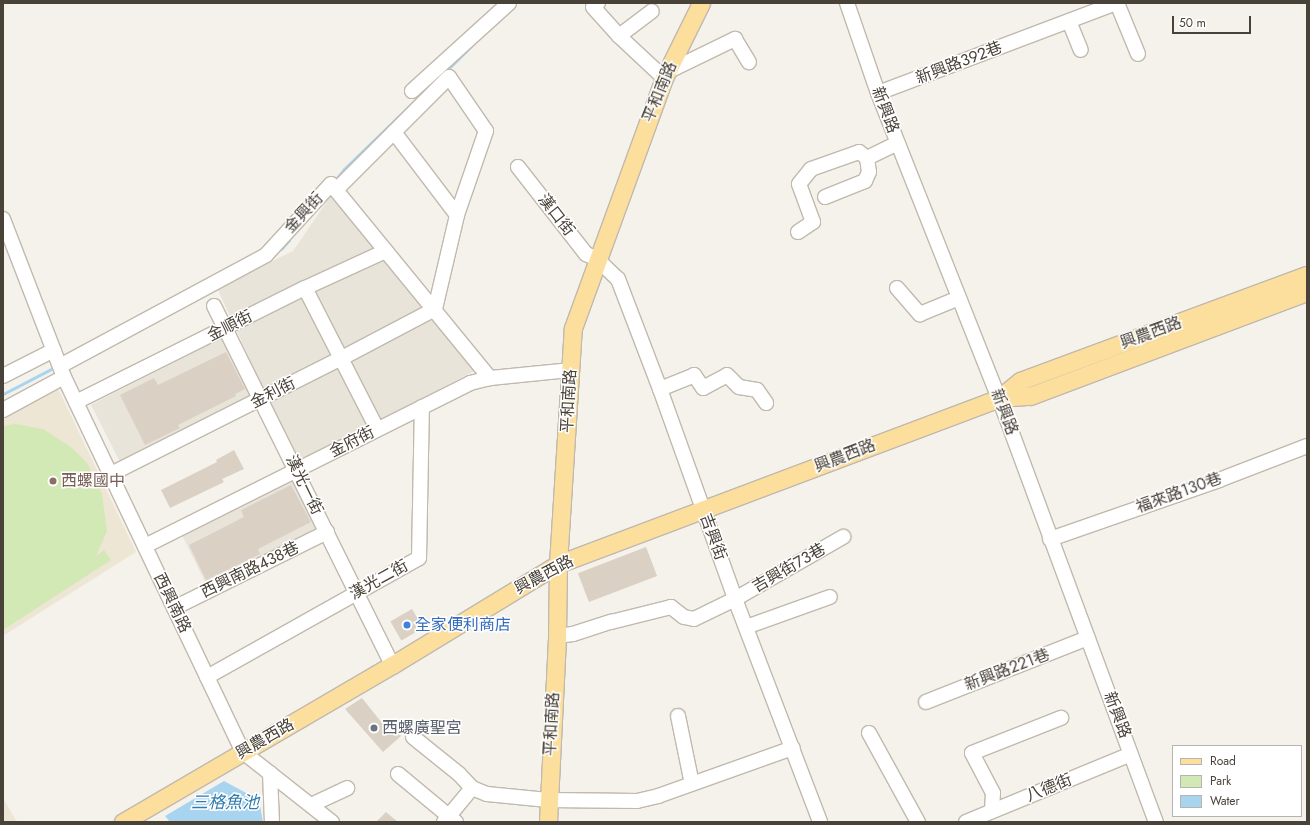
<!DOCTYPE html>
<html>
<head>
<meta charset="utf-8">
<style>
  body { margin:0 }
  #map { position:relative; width:1310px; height:825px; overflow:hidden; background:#f5f2eb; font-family:Jost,"Noto Sans TC",sans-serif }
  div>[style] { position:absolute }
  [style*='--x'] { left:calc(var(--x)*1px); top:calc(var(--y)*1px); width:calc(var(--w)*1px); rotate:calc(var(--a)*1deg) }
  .residential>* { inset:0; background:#e9e4d9; transform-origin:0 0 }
  .education>* { inset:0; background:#eee6d5 }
  .green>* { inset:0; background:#d2e8b5 }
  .water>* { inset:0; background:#a9d4f0 }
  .stream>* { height:3px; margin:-1.5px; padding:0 1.5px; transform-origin:1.5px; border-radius:1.5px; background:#a9d4f0 }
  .building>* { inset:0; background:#dad0c3; transform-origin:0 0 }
  .roads { filter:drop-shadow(1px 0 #c1b9ad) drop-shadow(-1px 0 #c1b9ad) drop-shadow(0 1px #c1b9ad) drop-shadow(0 -1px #c1b9ad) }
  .minor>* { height:14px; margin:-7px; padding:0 7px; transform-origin:7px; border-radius:7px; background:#fff }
  .major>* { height:17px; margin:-8.5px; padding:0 8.5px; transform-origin:8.5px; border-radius:8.5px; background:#fcdf9d }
  .dots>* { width:11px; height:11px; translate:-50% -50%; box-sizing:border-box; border:2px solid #fff; border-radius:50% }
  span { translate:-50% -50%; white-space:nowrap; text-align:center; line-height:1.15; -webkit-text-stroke:3px #fff; paint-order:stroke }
  .street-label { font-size:16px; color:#494239 }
  .education-label { font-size:16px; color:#785e54 }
  .left { translate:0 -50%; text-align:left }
  .shop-label { font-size:16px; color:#366cbe }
  .worship-label { font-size:16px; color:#5b616d }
  .water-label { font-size:17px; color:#307bad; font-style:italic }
  .frame { position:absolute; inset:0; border:4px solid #494239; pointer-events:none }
  .legend { position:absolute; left:1172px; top:745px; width:130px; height:72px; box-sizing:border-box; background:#fff; border:1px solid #b6b3b0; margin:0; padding:5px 7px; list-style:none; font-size:12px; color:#494239 }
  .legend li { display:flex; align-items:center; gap:8px; height:20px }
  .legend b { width:20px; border:1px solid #b6b3b0 }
  .scale { position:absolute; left:1172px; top:16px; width:79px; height:18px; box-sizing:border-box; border:2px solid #494239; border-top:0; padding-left:5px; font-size:12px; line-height:14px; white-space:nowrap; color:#494239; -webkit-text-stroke:3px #fff; paint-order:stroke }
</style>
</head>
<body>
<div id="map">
  <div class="residential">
    <i style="clip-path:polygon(332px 194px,474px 371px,307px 459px,294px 455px,217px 288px,293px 251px)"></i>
    <i style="left:222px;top:338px;width:65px;height:147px;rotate:63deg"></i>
    <i style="clip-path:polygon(288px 482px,297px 483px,318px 530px,207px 586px,181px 533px)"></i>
  </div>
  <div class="education">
    <i style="clip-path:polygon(55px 382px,136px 552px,3px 636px,3px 411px)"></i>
    <i style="clip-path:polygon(3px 798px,17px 822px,3px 822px)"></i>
  </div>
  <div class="green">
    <i style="clip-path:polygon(15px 424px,43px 429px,71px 447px,87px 463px,102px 494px,107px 531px,96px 556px,104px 550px,111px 560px,3px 630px,3px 426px)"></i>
  </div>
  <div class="water">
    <i style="clip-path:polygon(224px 781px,259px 800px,263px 822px,170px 822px,165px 816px)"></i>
  </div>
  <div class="stream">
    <i style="--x:444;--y:73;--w:38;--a:-45"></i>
    <i style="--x:337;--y:178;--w:11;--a:-52"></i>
    <i style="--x:344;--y:169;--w:122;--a:-44"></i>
    <i style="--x:277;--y:251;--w:6;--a:-31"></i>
    <i style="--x:282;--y:248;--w:11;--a:-49"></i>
    <i style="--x:3;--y:394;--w:54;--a:-27.5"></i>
  </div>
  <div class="building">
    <i style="clip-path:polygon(226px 352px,245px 389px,235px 394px,236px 396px,178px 425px,180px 428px,145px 445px,120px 395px,154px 378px,158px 385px)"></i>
    <i style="clip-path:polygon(234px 450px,244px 469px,222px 479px,224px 482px,170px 508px,161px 490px,217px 462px,216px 460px)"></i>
    <i style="clip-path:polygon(291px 485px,311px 522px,258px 549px,260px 554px,206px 580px,189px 545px,244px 517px,241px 510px)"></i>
    <i style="left:646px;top:547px;width:31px;height:73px;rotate:69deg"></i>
    <i style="left:412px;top:609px;width:22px;height:25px;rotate:60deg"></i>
    <i style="clip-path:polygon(362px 698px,390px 733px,395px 729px,401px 736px,383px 752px,345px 709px)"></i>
    <i style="clip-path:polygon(386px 812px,398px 822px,376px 822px)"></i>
  </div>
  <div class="roads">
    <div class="minor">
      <i style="--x:598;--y:3;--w:6;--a:141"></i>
      <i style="--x:593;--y:7;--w:39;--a:48"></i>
      <i style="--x:619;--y:36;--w:62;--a:43"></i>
      <i style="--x:847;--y:3;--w:95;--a:71"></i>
      <i style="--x:878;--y:93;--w:328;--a:68.4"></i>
      <i style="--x:999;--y:398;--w:452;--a:69.7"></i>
      <i style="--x:1117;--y:3;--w:55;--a:67.6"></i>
      <i style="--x:1069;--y:21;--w:31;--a:68"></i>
      <i style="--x:619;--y:36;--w:41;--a:-37.1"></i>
      <i style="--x:667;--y:72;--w:76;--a:-25.9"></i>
      <i style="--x:735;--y:39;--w:27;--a:59"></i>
      <i style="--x:412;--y:91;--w:131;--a:-42.2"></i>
      <i style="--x:878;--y:93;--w:254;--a:-20.7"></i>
      <i style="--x:394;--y:132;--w:104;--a:52.8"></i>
      <i style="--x:867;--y:158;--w:34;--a:-26"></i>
      <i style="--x:518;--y:167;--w:110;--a:52"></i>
      <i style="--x:586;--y:254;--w:12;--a:24"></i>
      <i style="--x:597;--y:259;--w:29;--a:44"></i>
      <i style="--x:618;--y:279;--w:118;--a:69.1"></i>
      <i style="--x:660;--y:389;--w:223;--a:70.3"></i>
      <i style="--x:735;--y:599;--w:239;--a:69.1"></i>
      <i style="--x:3;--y:219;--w:169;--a:68.9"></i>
      <i style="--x:64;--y:377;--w:416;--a:64.5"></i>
      <i style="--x:243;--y:752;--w:113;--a:38.2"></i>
      <i style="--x:798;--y:232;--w:18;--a:-34"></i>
      <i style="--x:813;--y:222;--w:40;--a:-110.2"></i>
      <i style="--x:799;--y:184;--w:19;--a:-51"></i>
      <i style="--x:811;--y:169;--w:51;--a:-19.5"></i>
      <i style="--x:859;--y:152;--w:10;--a:37"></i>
      <i style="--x:867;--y:158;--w:14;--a:82"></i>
      <i style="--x:869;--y:172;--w:10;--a:114"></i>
      <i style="--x:865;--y:181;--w:43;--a:158.2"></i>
      <i style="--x:305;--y:288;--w:158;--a:62.9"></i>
      <i style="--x:897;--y:288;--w:35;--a:49"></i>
      <i style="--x:920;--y:314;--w:42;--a:-22.3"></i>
      <i style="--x:214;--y:306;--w:401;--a:63.6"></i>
      <i style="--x:60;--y:366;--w:234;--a:-28.3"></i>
      <i style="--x:266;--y:255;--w:96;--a:-47.5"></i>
      <i style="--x:331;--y:184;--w:251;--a:50.7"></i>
      <i style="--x:3;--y:376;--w:57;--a:-27"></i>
      <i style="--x:660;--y:389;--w:37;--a:-22"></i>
      <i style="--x:694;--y:375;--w:16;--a:55"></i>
      <i style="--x:703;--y:388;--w:27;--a:-28"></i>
      <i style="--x:727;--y:375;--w:17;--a:45"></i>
      <i style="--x:739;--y:387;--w:18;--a:9"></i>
      <i style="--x:757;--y:390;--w:16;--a:55"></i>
      <i style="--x:76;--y:402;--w:256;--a:-26.5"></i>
      <i style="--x:305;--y:288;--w:89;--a:-24.6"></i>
      <i style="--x:3;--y:410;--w:69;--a:-28.4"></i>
      <i style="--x:109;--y:475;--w:258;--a:-26.7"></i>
      <i style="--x:340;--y:359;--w:107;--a:-27.8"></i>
      <i style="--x:435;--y:309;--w:97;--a:-76.8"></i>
      <i style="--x:457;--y:215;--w:89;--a:-71"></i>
      <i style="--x:486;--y:131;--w:65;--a:-124.4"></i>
      <i style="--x:449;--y:77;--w:160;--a:135"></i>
      <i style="--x:1050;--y:539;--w:179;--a:-19.2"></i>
      <i style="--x:1219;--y:480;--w:94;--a:-21.1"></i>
      <i style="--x:145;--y:546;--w:364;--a:-26.6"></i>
      <i style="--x:470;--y:383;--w:21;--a:-14"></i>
      <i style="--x:490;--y:378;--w:80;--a:-5.7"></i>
      <i style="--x:174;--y:608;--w:171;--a:-26.4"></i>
      <i style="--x:746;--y:627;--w:89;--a:-19.7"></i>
      <i style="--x:557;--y:636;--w:16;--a:-7"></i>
      <i style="--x:573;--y:634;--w:40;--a:-18"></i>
      <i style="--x:611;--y:622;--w:62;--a:-14"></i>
      <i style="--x:671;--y:607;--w:16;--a:38"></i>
      <i style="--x:684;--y:617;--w:10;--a:11"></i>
      <i style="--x:694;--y:619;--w:46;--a:-26"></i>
      <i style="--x:735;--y:599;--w:125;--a:-29.9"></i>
      <i style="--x:207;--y:677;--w:243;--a:-29.3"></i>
      <i style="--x:419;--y:558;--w:151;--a:-88.9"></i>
      <i style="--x:926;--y:702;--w:174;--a:-21.6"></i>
      <i style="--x:678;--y:716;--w:69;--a:78.4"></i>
      <i style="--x:869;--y:733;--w:102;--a:61.2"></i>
      <i style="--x:413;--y:737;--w:59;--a:38.8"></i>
      <i style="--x:459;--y:774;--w:19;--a:47"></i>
      <i style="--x:472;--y:788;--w:16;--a:22"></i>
      <i style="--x:487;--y:794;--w:61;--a:5.6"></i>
      <i style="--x:548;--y:800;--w:89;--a:0.6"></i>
      <i style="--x:637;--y:801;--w:22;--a:-13"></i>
      <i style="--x:658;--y:796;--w:143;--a:-19.6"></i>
      <i style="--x:270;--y:773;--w:49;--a:87.7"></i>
      <i style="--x:398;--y:774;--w:75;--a:39.6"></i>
      <i style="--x:311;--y:805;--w:40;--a:-25"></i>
      <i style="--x:992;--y:811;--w:18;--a:-87"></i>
      <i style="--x:993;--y:793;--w:45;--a:-117.7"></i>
      <i style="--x:972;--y:753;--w:96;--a:-21.5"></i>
      <i style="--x:444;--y:822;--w:44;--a:-50.5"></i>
      <i style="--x:966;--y:822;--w:178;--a:-22.4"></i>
    </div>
    <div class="major">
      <i style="--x:999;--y:398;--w:31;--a:-4"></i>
      <i style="--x:1030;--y:396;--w:296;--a:-20.6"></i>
      <i style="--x:123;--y:822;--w:311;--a:-30.3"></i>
      <i style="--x:392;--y:665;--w:194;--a:-31.3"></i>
      <i style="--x:558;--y:564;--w:471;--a:-20.6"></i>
      <i style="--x:999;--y:398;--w:27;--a:-39"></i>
      <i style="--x:1020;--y:381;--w:306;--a:-20.3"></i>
      <i style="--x:548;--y:822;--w:186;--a:-87.2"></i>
      <i style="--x:557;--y:636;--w:72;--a:-89.2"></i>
      <i style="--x:558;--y:564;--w:236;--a:-86.4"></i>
      <i style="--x:573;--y:328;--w:266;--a:-70"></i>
      <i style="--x:664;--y:78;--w:84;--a:-63.7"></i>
    </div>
  </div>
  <div class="dots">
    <i style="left:53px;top:481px;background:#8d6e63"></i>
    <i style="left:407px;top:625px;background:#3f7fe0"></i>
    <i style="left:374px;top:728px;background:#6b7280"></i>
  </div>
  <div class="street-label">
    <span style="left:959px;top:63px;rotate:-21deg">新興路392巷</span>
    <span style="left:660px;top:92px;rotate:-68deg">平和南路</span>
    <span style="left:885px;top:110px;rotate:69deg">新興路</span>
    <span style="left:304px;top:213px;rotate:-47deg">金興街</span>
    <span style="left:556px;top:215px;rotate:52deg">漢口街</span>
    <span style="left:230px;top:326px;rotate:-27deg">金順街</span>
    <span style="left:1151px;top:333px;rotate:-20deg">興農西路</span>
    <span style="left:273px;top:393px;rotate:-27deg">金利街</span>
    <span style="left:569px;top:401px;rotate:-87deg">平和南路</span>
    <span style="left:1004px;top:412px;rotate:69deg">新興路</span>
    <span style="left:352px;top:442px;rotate:-27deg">金府街</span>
    <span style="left:845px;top:456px;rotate:-21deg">興農西路</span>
    <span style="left:304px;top:485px;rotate:64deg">漢光一街</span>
    <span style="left:1179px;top:493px;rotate:-20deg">福來路130巷</span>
    <span style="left:713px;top:537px;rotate:70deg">吉興街</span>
    <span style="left:789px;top:568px;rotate:-30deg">吉興街73巷</span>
    <span style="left:250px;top:570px;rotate:-26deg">西興南路438巷</span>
    <span style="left:544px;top:575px;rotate:-28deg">興農西路</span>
    <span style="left:379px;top:580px;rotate:-29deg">漢光二街</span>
    <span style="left:172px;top:603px;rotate:64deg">西興南路</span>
    <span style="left:1007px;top:670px;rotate:-21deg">新興路221巷</span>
    <span style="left:1117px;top:715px;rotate:69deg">新興路</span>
    <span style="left:552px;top:724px;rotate:-87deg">平和南路</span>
    <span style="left:265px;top:739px;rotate:-30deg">興農西路</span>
    <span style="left:1049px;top:788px;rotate:-22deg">八德街</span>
  </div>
  <div class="education-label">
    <span class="left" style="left:61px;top:481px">西螺國中</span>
  </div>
  <div class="shop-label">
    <span class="left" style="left:415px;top:625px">全家便利商店</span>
  </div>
  <div class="worship-label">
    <span class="left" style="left:382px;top:728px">西螺廣聖宮</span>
  </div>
  <div class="water-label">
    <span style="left:225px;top:803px">三格魚池</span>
  </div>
  <div class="frame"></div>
  <ul class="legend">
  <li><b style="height:5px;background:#fcdf9d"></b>Road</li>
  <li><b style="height:11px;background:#d2e8b5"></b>Park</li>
  <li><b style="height:11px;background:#a9d4f0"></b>Water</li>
  </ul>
  <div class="scale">50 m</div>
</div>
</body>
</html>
